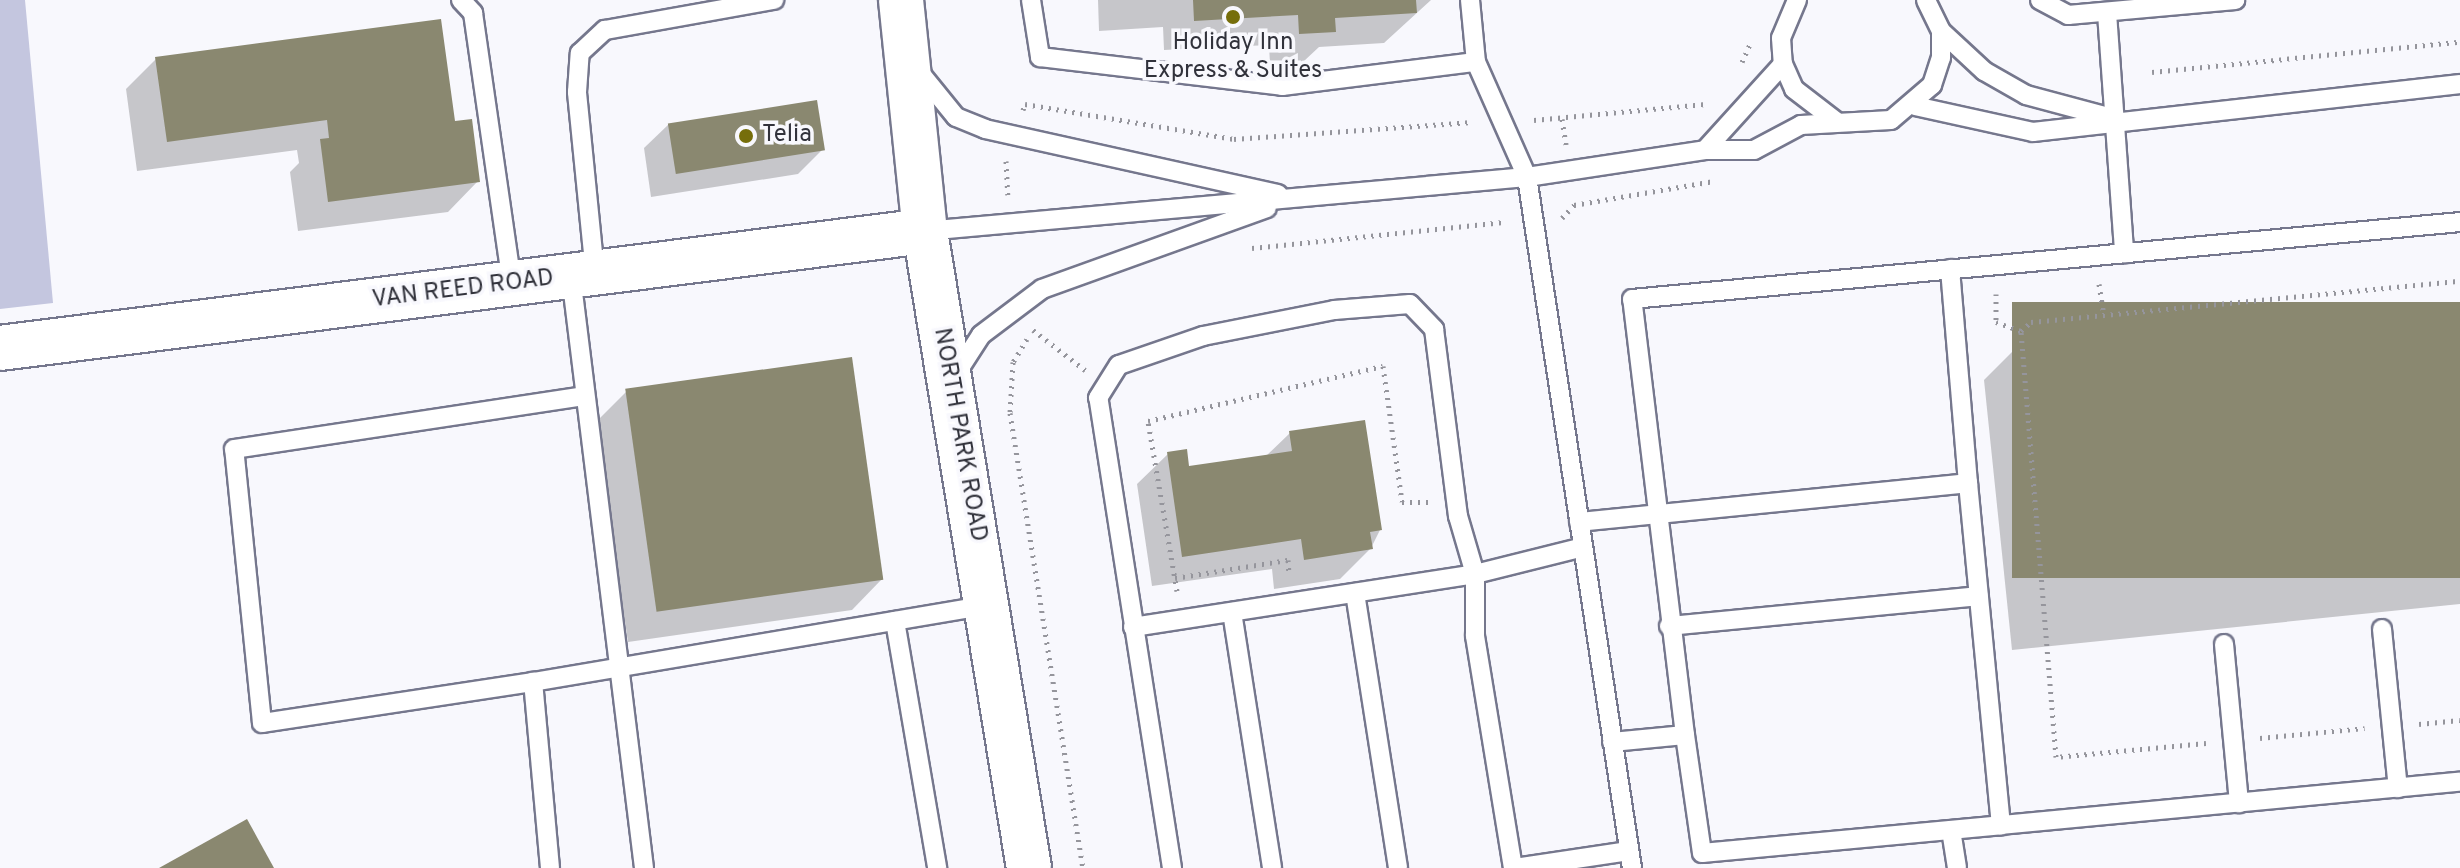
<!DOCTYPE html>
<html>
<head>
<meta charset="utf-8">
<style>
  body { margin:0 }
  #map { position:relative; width:2460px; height:868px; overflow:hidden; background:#f8f8fd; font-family:Overpass,sans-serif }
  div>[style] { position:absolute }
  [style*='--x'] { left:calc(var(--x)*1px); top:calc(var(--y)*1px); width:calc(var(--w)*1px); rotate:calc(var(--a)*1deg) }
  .green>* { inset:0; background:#c4c6df }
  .shadow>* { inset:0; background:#0003 }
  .building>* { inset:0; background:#8a8870; transform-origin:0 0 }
  .path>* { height:5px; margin-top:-2.5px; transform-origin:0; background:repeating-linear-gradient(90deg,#95959c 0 2px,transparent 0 8px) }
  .roads { filter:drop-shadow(2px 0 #75778d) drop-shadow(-2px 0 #75778d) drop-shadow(0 2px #75778d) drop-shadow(0 -2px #75778d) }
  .lane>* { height:18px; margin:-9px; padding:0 9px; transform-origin:9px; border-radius:9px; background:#fff }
  .secondary>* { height:44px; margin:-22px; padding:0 22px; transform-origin:22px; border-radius:22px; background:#fff }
  .dots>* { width:22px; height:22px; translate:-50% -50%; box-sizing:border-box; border:4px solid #f8f8fd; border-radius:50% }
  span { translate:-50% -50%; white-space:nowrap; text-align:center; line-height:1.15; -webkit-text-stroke:7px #f8f8fd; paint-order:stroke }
  .poi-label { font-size:24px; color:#31323b }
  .left { translate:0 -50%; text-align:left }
  .street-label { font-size:24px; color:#31323b }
</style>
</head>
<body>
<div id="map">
  <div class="green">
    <i style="clip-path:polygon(0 0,25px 0,53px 303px,0 309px)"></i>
  </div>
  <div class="shadow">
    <i style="clip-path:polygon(1098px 0,1431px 0,1384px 43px,1319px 47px,1303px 62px,1270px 64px,1269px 45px,1164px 50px,1163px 27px,1099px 31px)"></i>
    <i style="clip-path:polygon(156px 59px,453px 123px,478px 181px,448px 212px,298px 231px,290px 172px,299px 163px,297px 150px,137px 171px,126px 89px)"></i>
    <i style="clip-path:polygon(669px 124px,822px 150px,798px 174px,651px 197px,644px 148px)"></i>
    <i style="clip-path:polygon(2460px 304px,2460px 604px,2012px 650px,1984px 380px,2015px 349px)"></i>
    <i style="clip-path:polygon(626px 392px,882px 579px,852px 610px,628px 642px,596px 422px)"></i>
    <i style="clip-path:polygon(1290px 433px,1380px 530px,1371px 548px,1340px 579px,1274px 589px,1272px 569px,1152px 586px,1137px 484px,1168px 454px,1187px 468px,1266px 456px)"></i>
  </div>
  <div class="building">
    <i style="clip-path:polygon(1193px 0,1416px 0,1417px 13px,1335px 18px,1336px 32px,1299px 34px,1298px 15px,1194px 21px)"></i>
    <i style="clip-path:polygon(441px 19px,455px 121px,472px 119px,480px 182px,328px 202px,320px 139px,329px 138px,327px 120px,167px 142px,155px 57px)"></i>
    <i style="left:817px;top:100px;width:51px;height:151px;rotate:81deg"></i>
    <i style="left:2460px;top:302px;width:276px;height:448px;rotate:90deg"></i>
    <i style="left:852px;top:357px;width:225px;height:229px;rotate:82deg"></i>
    <i style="clip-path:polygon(1365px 420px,1382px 530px,1370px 532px,1373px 549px,1304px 560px,1301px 539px,1182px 557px,1167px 452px,1187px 449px,1189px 466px,1292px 451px,1289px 431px)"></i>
    <i style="clip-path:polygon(247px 819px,274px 868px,159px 868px)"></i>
  </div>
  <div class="path">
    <i style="--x:1742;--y:62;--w:22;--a:-66"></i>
    <i style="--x:2152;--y:72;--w:309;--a:-5.6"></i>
    <i style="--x:1023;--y:110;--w:6;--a:-72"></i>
    <i style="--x:1025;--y:104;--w:212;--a:9.5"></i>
    <i style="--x:1234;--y:139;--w:239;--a:-4.1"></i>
    <i style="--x:1562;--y:119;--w:26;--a:81"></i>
    <i style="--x:1534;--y:120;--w:175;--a:-5.3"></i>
    <i style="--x:1006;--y:161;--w:34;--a:87"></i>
    <i style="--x:1562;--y:218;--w:18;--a:-47"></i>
    <i style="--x:1574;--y:205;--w:142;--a:-9.7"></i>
    <i style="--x:1252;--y:248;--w:253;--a:-5.9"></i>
    <i style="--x:2099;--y:284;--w:31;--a:81"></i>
    <i style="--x:1996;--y:294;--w:28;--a:90"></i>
    <i style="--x:1996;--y:322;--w:27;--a:20"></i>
    <i style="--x:1033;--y:330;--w:66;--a:37.6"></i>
    <i style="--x:1027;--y:339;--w:27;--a:121"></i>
    <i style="--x:1013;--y:362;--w:51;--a:93.4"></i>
    <i style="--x:1010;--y:413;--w:461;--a:80.9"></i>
    <i style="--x:1175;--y:578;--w:114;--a:-9.1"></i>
    <i style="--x:1288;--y:560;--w:13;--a:86"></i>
    <i style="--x:1177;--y:591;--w:172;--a:-99.7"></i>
    <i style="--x:1148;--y:421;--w:241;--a:-13.2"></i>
    <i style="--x:1383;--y:366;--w:137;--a:82"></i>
    <i style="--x:1402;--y:502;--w:26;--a:0"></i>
    <i style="--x:2419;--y:724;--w:41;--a:-5.6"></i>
    <i style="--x:2260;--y:738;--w:105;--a:-5.4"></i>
    <i style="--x:2206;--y:743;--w:151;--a:174.7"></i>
    <i style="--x:2056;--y:757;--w:427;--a:-94.7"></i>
    <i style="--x:2021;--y:331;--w:13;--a:-42"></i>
    <i style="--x:2031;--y:322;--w:431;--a:-5.5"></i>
  </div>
  <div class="roads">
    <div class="lane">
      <i style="--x:461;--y:0;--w:18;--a:47"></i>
      <i style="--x:473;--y:13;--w:274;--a:81.8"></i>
      <i style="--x:1031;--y:0;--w:58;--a:81"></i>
      <i style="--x:1040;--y:57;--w:244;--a:6.8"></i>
      <i style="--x:1282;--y:86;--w:195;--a:-7.1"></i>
      <i style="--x:1470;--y:0;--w:62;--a:84.5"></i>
      <i style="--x:1476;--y:62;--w:126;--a:66.1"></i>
      <i style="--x:1527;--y:177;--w:699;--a:81.36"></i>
      <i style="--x:1797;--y:0;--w:41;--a:112.8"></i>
      <i style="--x:1781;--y:38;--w:26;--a:86"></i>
      <i style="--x:1783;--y:64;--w:27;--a:66"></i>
      <i style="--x:1794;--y:89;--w:54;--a:37.5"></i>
      <i style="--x:2040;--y:0;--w:32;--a:28"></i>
      <i style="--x:2068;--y:15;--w:168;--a:-5.1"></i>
      <i style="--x:2107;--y:13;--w:241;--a:85.9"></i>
      <i style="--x:1941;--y:31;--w:59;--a:42.9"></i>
      <i style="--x:1984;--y:71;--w:48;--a:29.7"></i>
      <i style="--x:2026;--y:95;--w:89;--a:15"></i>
      <i style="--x:921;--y:74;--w:55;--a:50.9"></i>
      <i style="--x:956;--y:117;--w:31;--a:22"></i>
      <i style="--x:985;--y:129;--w:300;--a:12.5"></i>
      <i style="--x:1915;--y:106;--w:121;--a:12.4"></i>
      <i style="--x:2033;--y:132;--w:430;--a:-6.4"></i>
      <i style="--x:1705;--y:150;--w:116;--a:-47.8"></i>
      <i style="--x:925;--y:231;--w:604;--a:-5.13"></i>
      <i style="--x:1527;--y:177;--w:180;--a:-8.6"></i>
      <i style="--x:1705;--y:150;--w:49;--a:0"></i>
      <i style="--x:1754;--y:150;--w:53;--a:-28"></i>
      <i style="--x:1801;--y:125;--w:90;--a:-3.2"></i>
      <i style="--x:1891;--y:120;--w:54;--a:-40.5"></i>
      <i style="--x:1932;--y:85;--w:28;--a:-72"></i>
      <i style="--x:1941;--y:58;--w:27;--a:-90"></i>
      <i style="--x:1941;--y:31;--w:34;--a:-116"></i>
      <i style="--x:1950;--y:269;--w:215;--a:85.2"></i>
      <i style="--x:595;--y:273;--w:182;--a:-95.7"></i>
      <i style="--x:577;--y:92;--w:39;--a:-86"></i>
      <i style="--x:580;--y:53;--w:34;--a:-43"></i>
      <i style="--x:605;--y:30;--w:172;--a:-10.1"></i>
      <i style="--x:571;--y:276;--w:596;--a:82.97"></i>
      <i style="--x:956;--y:374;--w:46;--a:-57.3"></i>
      <i style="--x:981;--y:335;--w:76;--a:-37"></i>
      <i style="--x:1042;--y:289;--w:239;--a:-19.8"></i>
      <i style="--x:1579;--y:522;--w:391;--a:-5.7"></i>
      <i style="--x:1968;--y:483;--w:344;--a:84.5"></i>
      <i style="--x:2001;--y:825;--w:461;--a:-5.4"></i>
      <i style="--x:1355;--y:593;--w:278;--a:81.1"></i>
      <i style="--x:1232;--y:612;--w:259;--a:81.1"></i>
      <i style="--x:895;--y:621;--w:251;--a:80.3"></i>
      <i style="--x:1669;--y:626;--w:311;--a:-5.5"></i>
      <i style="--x:1133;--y:627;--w:346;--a:-8.8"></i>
      <i style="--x:1475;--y:574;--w:62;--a:90"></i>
      <i style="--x:1475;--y:636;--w:235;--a:80.7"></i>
      <i style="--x:2382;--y:629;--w:160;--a:84.3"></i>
      <i style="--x:2224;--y:644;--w:160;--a:84.6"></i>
      <i style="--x:533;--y:682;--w:274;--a:171.4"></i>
      <i style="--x:262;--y:723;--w:275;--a:-95.8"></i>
      <i style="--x:234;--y:449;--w:353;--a:-8.6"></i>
      <i style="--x:1685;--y:735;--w:439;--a:-96.9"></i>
      <i style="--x:1632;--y:299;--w:832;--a:-5.31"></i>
      <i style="--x:1612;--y:742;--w:73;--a:-5.5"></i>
      <i style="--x:1685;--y:735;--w:119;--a:81.8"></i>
      <i style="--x:1702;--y:853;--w:300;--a:-5.3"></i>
      <i style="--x:1951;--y:830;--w:38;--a:81"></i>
      <i style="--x:550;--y:868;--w:187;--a:-95.2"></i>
      <i style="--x:533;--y:682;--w:461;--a:-9.6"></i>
      <i style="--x:1172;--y:868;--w:476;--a:-98.9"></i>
      <i style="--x:1098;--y:398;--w:39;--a:-58"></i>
      <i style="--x:1119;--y:365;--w:89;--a:-19"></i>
      <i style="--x:1203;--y:336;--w:134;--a:-11.2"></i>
      <i style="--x:1334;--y:310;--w:76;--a:-4.5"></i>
      <i style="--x:1410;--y:304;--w:35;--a:46"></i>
      <i style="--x:1434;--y:329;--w:189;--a:82.7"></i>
      <i style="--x:1458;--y:516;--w:60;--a:73.7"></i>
      <i style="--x:1475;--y:574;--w:111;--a:-14"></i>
      <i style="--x:1515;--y:868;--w:115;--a:-8.5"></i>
    </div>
    <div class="secondary">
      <i style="--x:901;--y:0;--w:232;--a:84.1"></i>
      <i style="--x:925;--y:231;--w:645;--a:80.73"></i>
      <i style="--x:0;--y:348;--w:932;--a:-7.21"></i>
    </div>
  </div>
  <div class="dots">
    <i style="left:1233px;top:17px;background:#766e0b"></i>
    <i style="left:746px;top:136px;background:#766e0b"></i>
  </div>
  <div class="poi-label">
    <span style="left:1233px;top:58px">Holiday Inn<br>Express &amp; Suites</span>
    <span class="left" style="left:762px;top:136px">Telia</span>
  </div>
  <div class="street-label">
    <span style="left:463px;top:290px;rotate:-7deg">VAN REED ROAD</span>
    <span style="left:959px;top:435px;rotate:80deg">NORTH PARK ROAD</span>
  </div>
</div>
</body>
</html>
